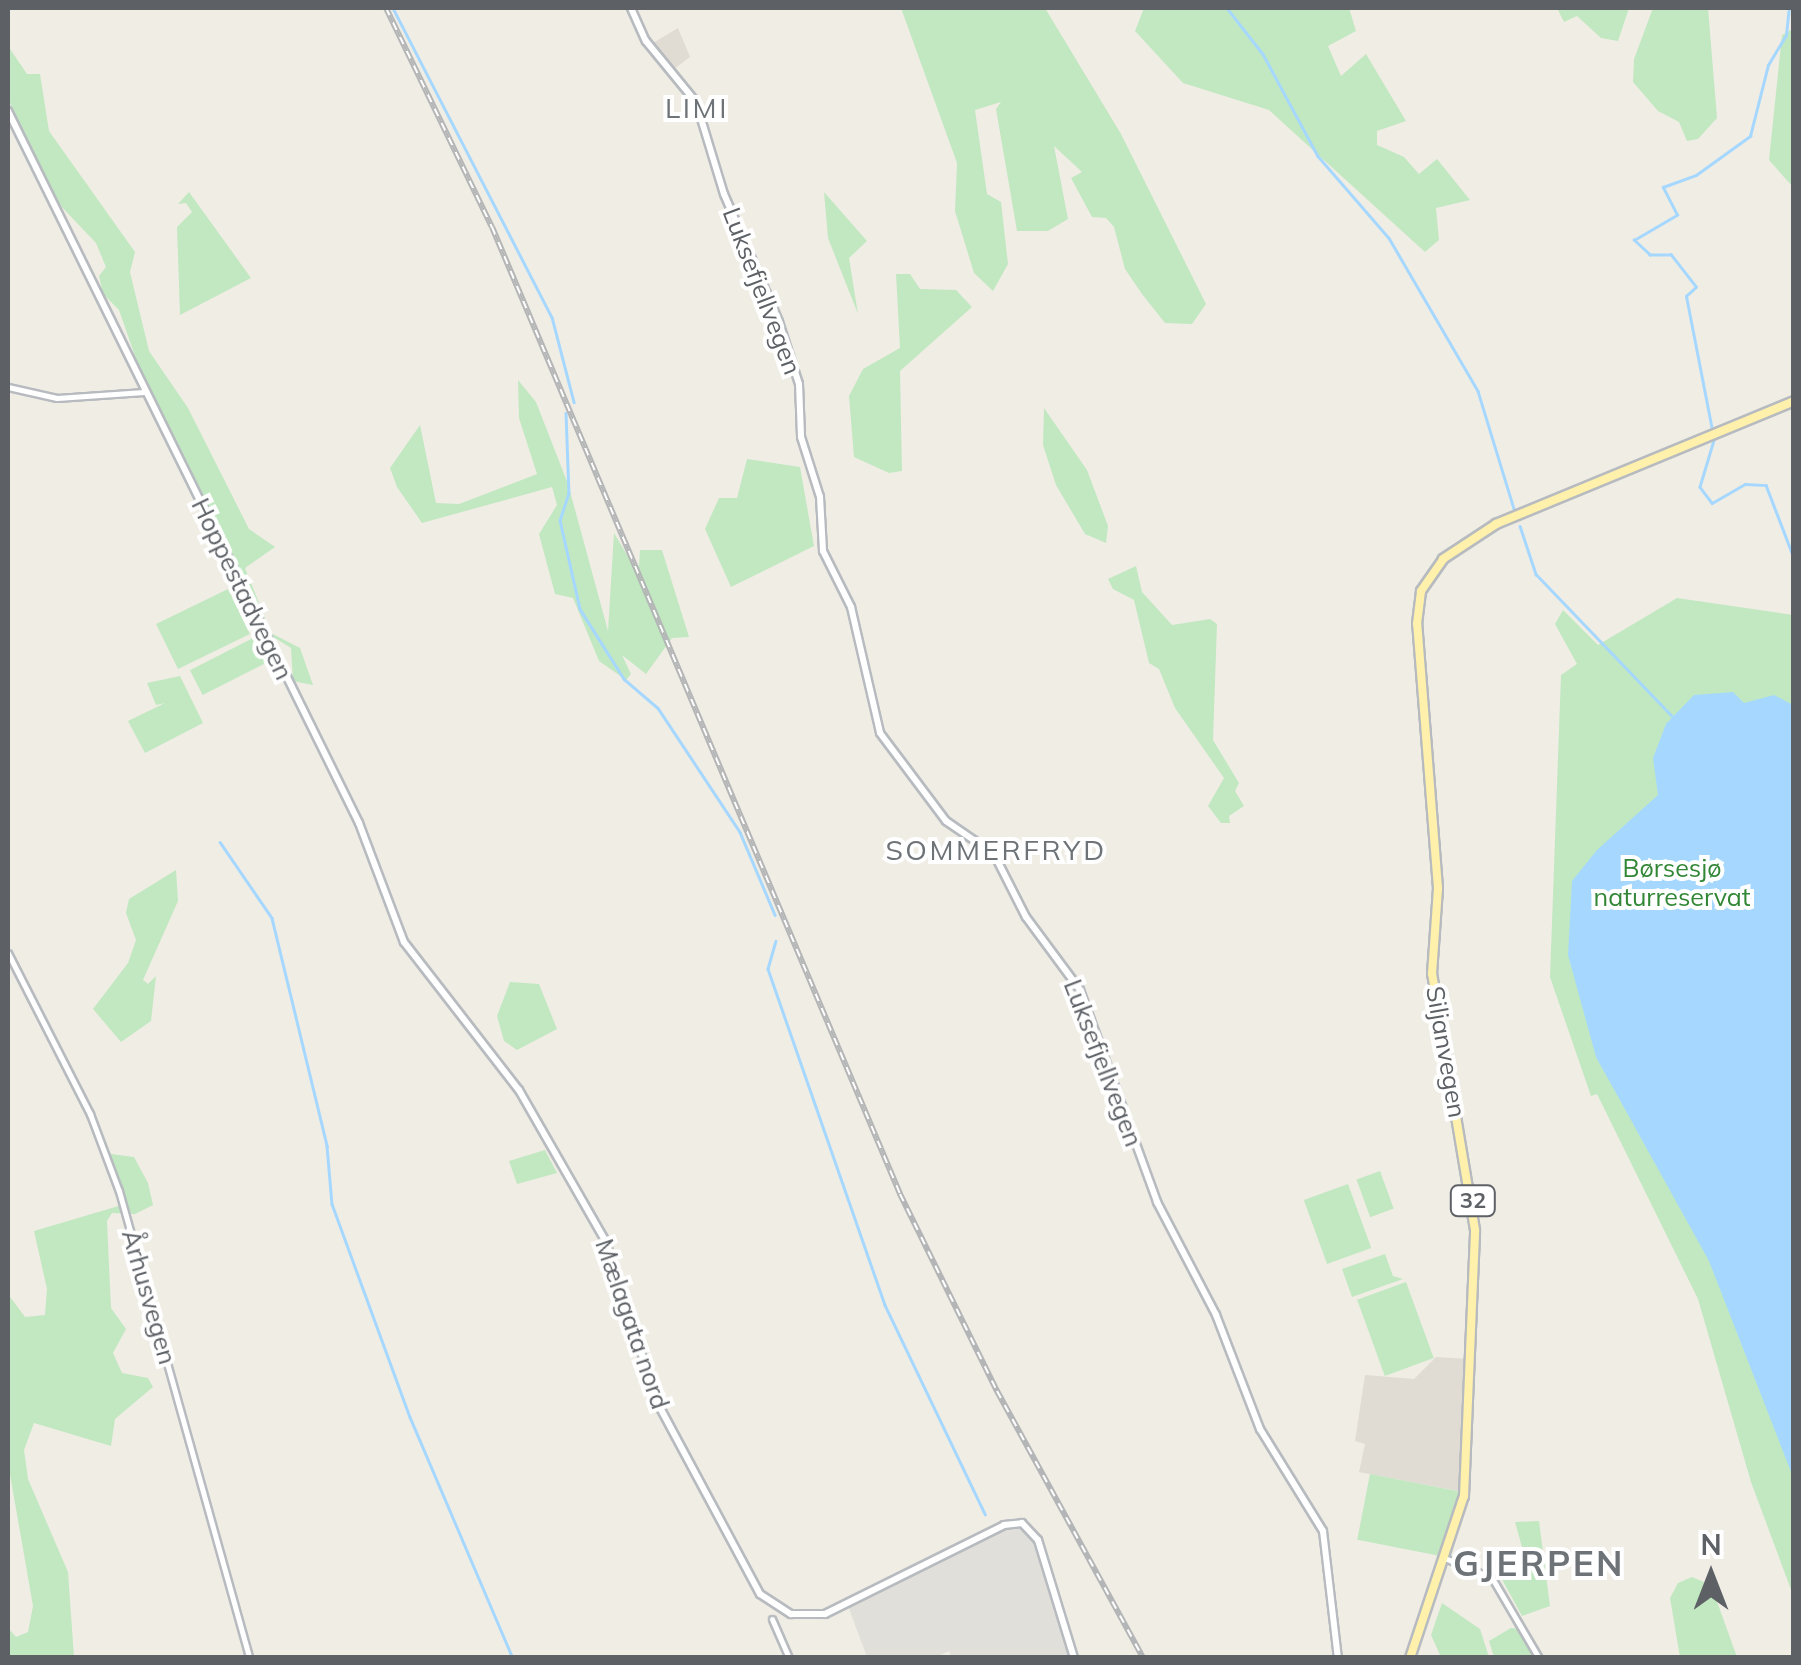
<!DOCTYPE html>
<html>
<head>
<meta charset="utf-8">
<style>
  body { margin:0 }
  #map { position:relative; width:1801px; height:1665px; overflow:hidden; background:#f0ede5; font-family:Mulish,sans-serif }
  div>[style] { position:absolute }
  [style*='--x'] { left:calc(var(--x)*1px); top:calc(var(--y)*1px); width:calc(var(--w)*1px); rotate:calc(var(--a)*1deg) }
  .industrial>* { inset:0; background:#e1dfd9 }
  .education>* { inset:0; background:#e0dcd3 }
  .green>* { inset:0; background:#c1e8c1; transform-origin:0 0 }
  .water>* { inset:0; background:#a6d8ff }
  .stream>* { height:2.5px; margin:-1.25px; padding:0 1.25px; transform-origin:1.25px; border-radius:1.25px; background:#a6d8ff }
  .roads { filter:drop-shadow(2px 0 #b7bbbf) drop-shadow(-2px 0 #b7bbbf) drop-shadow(0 2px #b7bbbf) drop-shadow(0 -2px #b7bbbf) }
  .tertiary>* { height:5px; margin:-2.5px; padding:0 2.5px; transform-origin:2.5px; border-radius:2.5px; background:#fff }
  .secondary>* { height:6px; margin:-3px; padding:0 3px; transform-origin:3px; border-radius:3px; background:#fff }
  .primary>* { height:8px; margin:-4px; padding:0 4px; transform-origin:4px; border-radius:4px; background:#fff1ab }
  .rail>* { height:6px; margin-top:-3px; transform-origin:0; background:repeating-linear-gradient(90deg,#fff 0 8px,#b4b5b6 0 16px); box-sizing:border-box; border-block:2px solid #b4b5b6 }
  span { translate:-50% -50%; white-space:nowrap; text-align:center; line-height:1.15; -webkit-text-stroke:8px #fff; paint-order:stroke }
  .shield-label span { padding:2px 8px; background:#fff; border:2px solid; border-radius:8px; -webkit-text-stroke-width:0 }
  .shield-label { font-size:22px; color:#5d6166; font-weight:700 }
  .street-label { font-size:25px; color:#5d6166 }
  .park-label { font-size:25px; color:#328736 }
  .neighbourhood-label { font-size:28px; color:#6e7378; letter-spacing:2.5px }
  .district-label { font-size:35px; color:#6e7378; font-weight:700; letter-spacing:2.5px }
  .frame { position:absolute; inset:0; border:10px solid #5d6166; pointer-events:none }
  .north { position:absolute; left:1661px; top:1525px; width:100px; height:100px; -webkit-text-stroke:8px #fff; paint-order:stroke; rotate:0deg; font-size:28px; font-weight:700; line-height:40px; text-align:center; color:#5d6166 }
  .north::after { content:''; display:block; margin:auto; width:35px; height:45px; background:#5d6166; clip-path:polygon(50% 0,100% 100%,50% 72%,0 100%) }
</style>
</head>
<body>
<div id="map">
  <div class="industrial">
    <i style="clip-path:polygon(1018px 1522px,1033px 1530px,1074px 1657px,952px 1658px,949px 1651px,936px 1657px,867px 1657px,848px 1606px)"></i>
  </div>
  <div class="education">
    <i style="clip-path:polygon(678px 28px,690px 57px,674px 69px,653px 43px)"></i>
    <i style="clip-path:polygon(1436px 1357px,1469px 1359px,1458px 1491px,1359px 1472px,1365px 1444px,1355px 1441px,1365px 1375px,1414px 1379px)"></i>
  </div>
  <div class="green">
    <i style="clip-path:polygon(901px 8px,1045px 8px,1121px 134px,1206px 304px,1192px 324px,1165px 323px,1142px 294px,1125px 269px,1114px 227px,1106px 218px,1092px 217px,1071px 178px,1082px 172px,1054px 146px,1068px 219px,1048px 231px,1017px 231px,996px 109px,1001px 102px,975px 110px,987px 194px,1001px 202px,1008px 264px,993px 291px,974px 273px,955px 211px,957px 163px)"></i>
    <i style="clip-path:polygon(1144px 8px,1349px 8px,1356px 31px,1328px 46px,1341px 76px,1366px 54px,1406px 121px,1377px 131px,1377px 145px,1404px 157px,1419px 174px,1437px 159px,1470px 200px,1436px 208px,1439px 240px,1425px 252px,1269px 110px,1183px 83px,1135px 31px)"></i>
    <i style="clip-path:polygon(1557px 8px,1629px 8px,1618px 41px,1601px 38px,1577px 16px,1564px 22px)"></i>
    <i style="clip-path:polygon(1653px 8px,1708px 8px,1717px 118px,1698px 139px,1687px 141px,1679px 122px,1658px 111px,1633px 82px,1634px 59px)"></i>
    <i style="clip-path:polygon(1793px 29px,1793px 187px,1769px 160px,1782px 35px)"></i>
    <i style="clip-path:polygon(8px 46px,27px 74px,40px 74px,49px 131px,135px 252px,130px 272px,149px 351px,188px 408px,249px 529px,275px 547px,245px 568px,271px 633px,300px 648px,313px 685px,293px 681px,291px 648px,270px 635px,142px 376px,119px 310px,103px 294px,99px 276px,106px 267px,96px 243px,58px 203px,8px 99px)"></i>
    <i style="clip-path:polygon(189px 192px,251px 278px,180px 315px,177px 227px,192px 212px,186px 203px,178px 204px)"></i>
    <i style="clip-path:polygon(824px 192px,867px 241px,849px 258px,858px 314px,828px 238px)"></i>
    <i style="clip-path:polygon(896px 274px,910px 274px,920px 289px,956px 290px,972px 307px,900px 371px,902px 471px,889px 473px,854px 457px,849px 396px,863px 369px,900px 348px)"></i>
    <i style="clip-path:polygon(518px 380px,536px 402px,568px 484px,608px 631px,614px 533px,633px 565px,639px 566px,640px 550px,662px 550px,689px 637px,672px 638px,646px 674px,622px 655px,631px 674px,626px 680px,599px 661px,573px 598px,555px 594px,539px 534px,557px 505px,552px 487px,422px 523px,397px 487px,390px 468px,420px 425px,436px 503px,459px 504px,537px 474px,519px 418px)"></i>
    <i style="clip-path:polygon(1044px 408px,1087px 470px,1108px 526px,1106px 543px,1085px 534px,1056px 485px,1043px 445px)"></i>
    <i style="clip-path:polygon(747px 459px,800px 467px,814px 546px,731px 587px,705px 529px,719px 498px,737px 498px)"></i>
    <i style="clip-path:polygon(1136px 566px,1142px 592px,1172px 625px,1210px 619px,1217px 624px,1213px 740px,1239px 783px,1235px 791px,1244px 806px,1229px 816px,1230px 823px,1221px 823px,1208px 806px,1224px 778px,1175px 708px,1159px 669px,1149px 663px,1134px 600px,1113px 589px,1108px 579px)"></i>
    <i style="left:228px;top:589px;width:50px;height:80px;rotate:64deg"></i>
    <i style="clip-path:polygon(1677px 598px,1793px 615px,1793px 1595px,1751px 1482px,1698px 1299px,1597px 1094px,1591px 1096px,1550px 977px,1561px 675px,1577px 664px,1555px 624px,1563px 610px,1598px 645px)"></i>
    <i style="left:255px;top:637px;width:28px;height:73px;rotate:63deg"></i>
    <i style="clip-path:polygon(180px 676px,203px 723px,145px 753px,128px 721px,165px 703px,156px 705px,147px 683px)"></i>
    <i style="clip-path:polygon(176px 870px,178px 901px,143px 980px,148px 984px,156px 976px,151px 1021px,121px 1042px,93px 1009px,128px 963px,136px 940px,126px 913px,129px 899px)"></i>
    <i style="clip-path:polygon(510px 982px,539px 984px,557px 1029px,517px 1050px,504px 1041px,497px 1016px)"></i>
    <i style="clip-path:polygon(71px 1072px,111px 1154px,134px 1157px,148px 1183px,153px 1205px,135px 1214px,112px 1213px,107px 1221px,111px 1308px,126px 1329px,113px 1353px,122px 1373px,148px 1378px,153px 1387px,115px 1419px,111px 1446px,34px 1423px,24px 1450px,28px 1479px,68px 1572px,74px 1657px,9px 1657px,9px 1629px,16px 1637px,28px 1632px,33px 1606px,8px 1463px,8px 1294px,25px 1317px,45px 1315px,47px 1289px,34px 1231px,122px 1205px)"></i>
    <i style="clip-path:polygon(545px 1150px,557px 1173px,517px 1184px,509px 1161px)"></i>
    <i style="left:1380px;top:1171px;width:40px;height:25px;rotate:70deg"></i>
    <i style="left:1348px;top:1184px;width:68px;height:47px;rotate:70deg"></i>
    <i style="clip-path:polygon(1385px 1254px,1393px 1276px,1403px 1279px,1352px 1297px,1342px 1269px)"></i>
    <i style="left:1406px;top:1282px;width:81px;height:52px;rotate:70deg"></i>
    <i style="left:1370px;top:1474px;width:90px;height:67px;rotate:11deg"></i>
    <i style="clip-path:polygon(1539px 1521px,1550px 1606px,1522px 1616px,1493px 1563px,1522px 1547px,1515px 1522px)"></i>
    <i style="clip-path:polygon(1692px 1577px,1711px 1585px,1737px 1657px,1680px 1657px,1670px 1598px,1678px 1583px)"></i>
    <i style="clip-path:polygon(1442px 1603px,1480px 1629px,1489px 1657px,1441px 1657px,1431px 1635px)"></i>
    <i style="clip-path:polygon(1511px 1628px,1520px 1629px,1537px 1657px,1494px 1657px,1489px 1641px)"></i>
  </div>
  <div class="water">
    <i style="clip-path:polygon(1733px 692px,1744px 703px,1774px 695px,1793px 705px,1793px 1477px,1709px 1261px,1596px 1057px,1568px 955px,1572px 881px,1597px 850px,1658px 795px,1653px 758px,1666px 724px,1694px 695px)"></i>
  </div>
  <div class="stream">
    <i style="--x:393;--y:8;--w:348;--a:62.8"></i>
    <i style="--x:552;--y:317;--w:88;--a:75.5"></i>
    <i style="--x:1227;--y:8;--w:58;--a:52"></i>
    <i style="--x:1263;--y:54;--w:116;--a:61.7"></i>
    <i style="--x:1318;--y:156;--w:108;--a:49.1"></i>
    <i style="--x:1389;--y:238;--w:177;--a:59.8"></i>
    <i style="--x:1478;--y:391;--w:123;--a:73"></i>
    <i style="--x:566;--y:413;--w:80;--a:87.9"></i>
    <i style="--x:569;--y:493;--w:28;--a:108"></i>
    <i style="--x:560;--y:520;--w:91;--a:77.3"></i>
    <i style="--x:580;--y:609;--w:83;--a:57.8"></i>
    <i style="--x:624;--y:679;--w:45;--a:40.5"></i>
    <i style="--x:658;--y:708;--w:149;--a:56.5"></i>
    <i style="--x:740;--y:832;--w:90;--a:67.1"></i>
    <i style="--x:1712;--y:430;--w:136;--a:-101"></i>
    <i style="--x:1686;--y:296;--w:13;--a:-42"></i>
    <i style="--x:1696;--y:287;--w:41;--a:-128"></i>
    <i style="--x:1671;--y:255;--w:21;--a:180"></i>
    <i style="--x:1650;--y:255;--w:22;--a:-137"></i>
    <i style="--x:1634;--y:240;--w:50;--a:-30.2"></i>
    <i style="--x:1677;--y:215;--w:31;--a:-117"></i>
    <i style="--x:1663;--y:187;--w:35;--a:-20"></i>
    <i style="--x:1696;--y:175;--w:67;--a:-35.8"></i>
    <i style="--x:1750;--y:136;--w:73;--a:-75.8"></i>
    <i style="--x:1768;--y:65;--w:35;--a:-59"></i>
    <i style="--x:1786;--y:35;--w:27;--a:-84"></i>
    <i style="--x:1715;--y:437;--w:52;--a:106.7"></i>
    <i style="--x:1700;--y:487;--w:20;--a:53"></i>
    <i style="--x:1712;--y:503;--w:38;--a:-30"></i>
    <i style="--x:1745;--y:484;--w:21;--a:3"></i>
    <i style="--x:1766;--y:485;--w:78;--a:69"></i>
    <i style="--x:1520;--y:526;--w:51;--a:71.6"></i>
    <i style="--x:1536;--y:574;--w:198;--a:46.2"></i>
    <i style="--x:220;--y:842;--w:92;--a:55.6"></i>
    <i style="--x:272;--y:918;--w:235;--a:76.4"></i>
    <i style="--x:327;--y:1146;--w:58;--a:85.1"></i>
    <i style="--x:332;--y:1204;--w:227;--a:69.9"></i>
    <i style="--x:410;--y:1417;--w:262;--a:66.9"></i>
    <i style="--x:776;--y:941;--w:29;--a:106"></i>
    <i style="--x:768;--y:969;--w:356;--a:70.8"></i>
    <i style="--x:885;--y:1305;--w:232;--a:64.4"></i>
  </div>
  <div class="roads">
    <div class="tertiary">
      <i style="--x:8;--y:387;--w:50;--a:12.7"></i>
      <i style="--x:57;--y:398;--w:87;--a:-3.9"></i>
      <i style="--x:8;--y:953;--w:181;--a:63"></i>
      <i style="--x:90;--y:1114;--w:82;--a:69.4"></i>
      <i style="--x:119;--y:1191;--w:485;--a:74.4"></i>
      <i style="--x:1447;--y:1559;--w:49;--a:22.9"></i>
      <i style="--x:1492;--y:1578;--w:93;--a:59.6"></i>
      <i style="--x:772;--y:1619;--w:43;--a:66.4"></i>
    </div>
    <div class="secondary">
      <i style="--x:631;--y:8;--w:36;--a:66"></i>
      <i style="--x:646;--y:41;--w:79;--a:50.7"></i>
      <i style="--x:696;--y:102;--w:96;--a:73.1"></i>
      <i style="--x:724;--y:194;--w:139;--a:66.7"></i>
      <i style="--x:779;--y:322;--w:65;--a:72.1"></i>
      <i style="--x:799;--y:384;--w:53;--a:87.8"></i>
      <i style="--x:801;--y:437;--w:63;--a:72.4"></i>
      <i style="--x:820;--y:497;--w:54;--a:86.8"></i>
      <i style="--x:823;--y:551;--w:63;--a:63.4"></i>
      <i style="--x:851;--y:607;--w:129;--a:77"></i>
      <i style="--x:880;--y:733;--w:110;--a:53.1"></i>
      <i style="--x:946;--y:821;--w:58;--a:34.5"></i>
      <i style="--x:994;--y:854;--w:71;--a:63.1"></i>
      <i style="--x:1026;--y:917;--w:91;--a:53.5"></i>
      <i style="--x:1080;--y:990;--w:226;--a:70"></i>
      <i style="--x:1157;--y:1202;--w:127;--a:62.4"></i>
      <i style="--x:1216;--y:1315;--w:122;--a:68.9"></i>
      <i style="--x:1260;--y:1429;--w:120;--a:58.3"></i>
      <i style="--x:1323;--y:1531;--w:128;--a:83.3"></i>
      <i style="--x:8;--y:111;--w:794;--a:63.76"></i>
      <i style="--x:359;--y:823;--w:127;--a:69.3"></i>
      <i style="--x:404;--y:942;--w:187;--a:52.2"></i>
      <i style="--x:519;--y:1090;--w:175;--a:60.2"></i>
      <i style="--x:606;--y:1242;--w:168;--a:72.3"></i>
      <i style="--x:657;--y:1402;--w:218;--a:61.8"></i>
      <i style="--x:760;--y:1594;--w:37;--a:33"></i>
      <i style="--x:791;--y:1614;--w:34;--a:0"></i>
      <i style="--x:825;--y:1614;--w:200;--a:-26.4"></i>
      <i style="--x:1004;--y:1525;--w:18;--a:-6"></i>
      <i style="--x:1022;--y:1523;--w:23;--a:47"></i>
      <i style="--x:1038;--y:1540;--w:123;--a:73"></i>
    </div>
    <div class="primary">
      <i style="--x:1410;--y:1658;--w:171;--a:-71.6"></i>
      <i style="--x:1464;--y:1496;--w:266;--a:-87.6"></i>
      <i style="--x:1475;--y:1230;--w:260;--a:-99.5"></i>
      <i style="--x:1432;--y:974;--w:86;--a:-86"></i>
      <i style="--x:1438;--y:888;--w:265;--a:-94.5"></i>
      <i style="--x:1417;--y:624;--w:33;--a:-83"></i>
      <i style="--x:1421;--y:591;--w:39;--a:-55"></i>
      <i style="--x:1443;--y:559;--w:64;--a:-33.4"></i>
      <i style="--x:1496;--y:524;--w:322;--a:-22.4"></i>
    </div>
  </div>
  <div class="rail">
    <i style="--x:386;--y:8;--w:243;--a:64.2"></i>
    <i style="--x:492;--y:227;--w:1050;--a:67.12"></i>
    <i style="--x:900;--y:1194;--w:220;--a:63.8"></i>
    <i style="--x:997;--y:1391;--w:304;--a:61.3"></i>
  </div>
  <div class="shield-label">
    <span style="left:1473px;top:1201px">32</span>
  </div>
  <div class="street-label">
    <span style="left:762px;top:291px;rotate:69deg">Luksefjellvegen</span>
    <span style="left:242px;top:589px;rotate:64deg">Hoppestadvegen</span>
    <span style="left:1446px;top:1052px;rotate:80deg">Siljanvegen</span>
    <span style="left:1103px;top:1063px;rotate:69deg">Luksefjellvegen</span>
    <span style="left:149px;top:1297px;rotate:74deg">Århusvegen</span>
    <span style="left:632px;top:1324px;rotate:71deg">Mælagata nord</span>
  </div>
  <div class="park-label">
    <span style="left:1672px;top:883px">Børsesjø<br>naturreservat</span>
  </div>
  <div class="neighbourhood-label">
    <span style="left:697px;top:108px">LIMI</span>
    <span style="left:996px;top:850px">SOMMERFRYD</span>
  </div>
  <div class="district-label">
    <span style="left:1539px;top:1563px">GJERPEN</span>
  </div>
  <div class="frame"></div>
  <div class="north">N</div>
</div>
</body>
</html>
